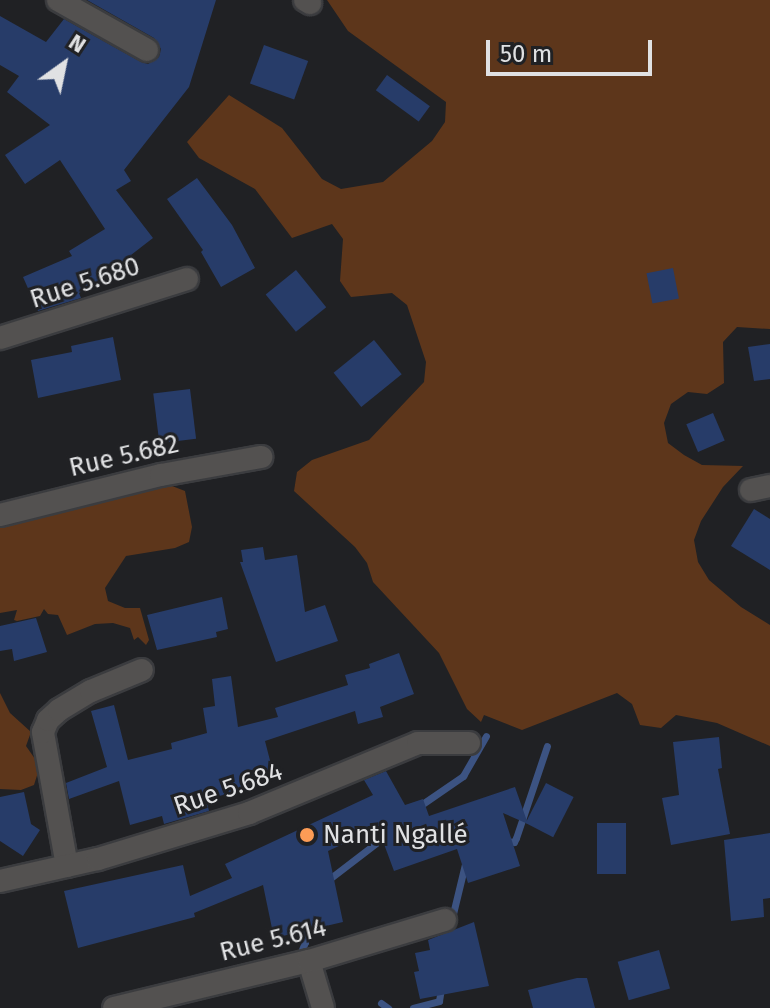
<!DOCTYPE html>
<html>
<head>
<meta charset="utf-8">
<style>
  body { margin:0 }
  #map { position:relative; width:770px; height:1008px; overflow:hidden; background:#202124; font-family:"Fira Sans",sans-serif }
  div>[style] { position:absolute }
  [style*='--x'] { left:calc(var(--x)*1px); top:calc(var(--y)*1px); width:calc(var(--w)*1px); rotate:calc(var(--a)*1deg) }
  .green>* { inset:0; background:#5d361b }
  .stream>* { height:7px; margin:-3.5px; padding:0 3.5px; transform-origin:3.5px; border-radius:3.5px; background:#3c5382 }
  .building>* { inset:0; background:#273c69; transform-origin:0 0 }
  .roads { filter:drop-shadow(2px 0 #3b3c3f) drop-shadow(-2px 0 #3b3c3f) drop-shadow(0 2px #3b3c3f) drop-shadow(0 -2px #3b3c3f) }
  .minor>* { height:22px; margin:-11px; padding:0 11px; transform-origin:11px; border-radius:11px; background:#535150 }
  .dots>* { width:22px; height:22px; translate:-50% -50%; box-sizing:border-box; border:4px solid #202124; border-radius:50% }
  span { translate:-50% -50%; white-space:nowrap; text-align:center; line-height:1.15; -webkit-text-stroke:6px #202124; paint-order:stroke }
  .street-label { font-size:26px; color:#e0e1e3 }
  .poi-label { font-size:26px; color:#e0e1e3 }
  .left { translate:0 -50%; text-align:left }
  .north { position:absolute; left:24px; top:24px; width:80px; height:80px; -webkit-text-stroke:6px #202124; paint-order:stroke; rotate:33deg; font-size:22px; font-weight:700; line-height:32px; text-align:center; color:#e0e1e3 }
  .north::after { content:''; display:block; margin:auto; width:28px; height:36px; background:#e0e1e3; clip-path:polygon(50% 0,100% 100%,50% 72%,0 100%) }
  .scale { position:absolute; left:486px; top:40px; width:166px; height:36px; box-sizing:border-box; border:4px solid #e0e1e3; border-top:0; padding-left:10px; font-size:24px; line-height:28px; white-space:nowrap; color:#e0e1e3; -webkit-text-stroke:6px #202124; paint-order:stroke }
</style>
</head>
<body>
<div id="map">
  <div class="green">
    <i style="clip-path:polygon(327px 0,770px 0,770px 329px,737px 327px,723px 342px,724px 383px,707px 394px,688px 392px,671px 404px,664px 423px,668px 443px,684px 455px,702px 465px,743px 466px,723px 487px,701px 521px,694px 540px,698px 562px,709px 580px,741px 607px,770px 625px,770px 746px,717px 723px,676px 715px,661px 728px,640px 725px,632px 704px,617px 693px,522px 730px,484px 715px,481px 722px,467px 709px,439px 653px,373px 582px,367px 563px,355px 547px,294px 491px,297px 472px,312px 460px,369px 440px,424px 382px,426px 362px,407px 305px,392px 293px,351px 297px,340px 281px,343px 239px,332px 224px,292px 238px,255px 189px,199px 158px,187px 142px,229px 95px,282px 128px,322px 179px,341px 189px,383px 182px,432px 141px,445px 122px,446px 102px,348px 31px)"></i>
    <i style="clip-path:polygon(159px 481px,185px 491px,192px 527px,189px 542px,175px 548px,126px 556px,105px 588px,108px 601px,125px 608px,140px 608px,149px 640px,146px 645px,138px 637px,134px 640px,130px 628px,113px 623px,95px 624px,67px 635px,58px 615px,48px 614px,44px 609px,40px 616px,17px 621px,14px 620px,17px 610px,0 613px,0 518px)"></i>
    <i style="clip-path:polygon(0 693px,10px 713px,31px 732px,26px 746px,40px 766px,34px 785px,21px 790px,0 789px)"></i>
  </div>
  <div class="stream">
    <i style="--x:418;--y:807;--w:55;--a:-34.6"></i>
    <i style="--x:463;--y:776;--w:46;--a:-60.1"></i>
    <i style="--x:506;--y:841;--w:8;--a:7"></i>
    <i style="--x:514;--y:842;--w:4;--a:-63"></i>
    <i style="--x:516;--y:838;--w:97;--a:-71.4"></i>
    <i style="--x:328;--y:880;--w:76;--a:-37.5"></i>
    <i style="--x:451;--y:922;--w:60;--a:-76.4"></i>
    <i style="--x:299;--y:957;--w:16;--a:-68"></i>
    <i style="--x:305;--y:942;--w:20;--a:-108"></i>
    <i style="--x:381;--y:1003;--w:9;--a:36"></i>
    <i style="--x:413;--y:1008;--w:27;--a:-15"></i>
    <i style="--x:439;--y:1001;--w:12;--a:-81"></i>
  </div>
  <div class="building">
    <i style="clip-path:polygon(87px 0,216px 0,189px 87px,124px 170px,131px 181px,116px 190px,153px 238px,131px 255px,134px 259px,79px 293px,81px 298px,38px 311px,23px 277px,72px 256px,69px 251px,105px 229px,60px 160px,25px 184px,5px 155px,50px 125px,7px 92px,19px 76px,0 65px,0 16px,46px 42px,64px 19px,141px 62px,148px 64px,159px 57px,161px 49px,154px 38px)"></i>
    <i style="left:264px;top:45px;width:47px;height:41px;rotate:20deg"></i>
    <i style="left:387px;top:75px;width:53px;height:19px;rotate:36deg"></i>
    <i style="clip-path:polygon(197px 178px,232px 225px,255px 268px,221px 287px,201px 252px,203px 250px,167px 199px)"></i>
    <i style="left:673px;top:268px;width:31px;height:27px;rotate:79deg"></i>
    <i style="left:296px;top:270px;width:48px;height:39px;rotate:51deg"></i>
    <i style="clip-path:polygon(113px 337px,121px 380px,38px 398px,31px 360px,72px 352px,71px 346px)"></i>
    <i style="left:374px;top:340px;width:44px;height:52px;rotate:51deg"></i>
    <i style="clip-path:polygon(770px 344px,770px 379px,754px 381px,748px 347px)"></i>
    <i style="left:190px;top:389px;width:50px;height:37px;rotate:83deg"></i>
    <i style="left:713px;top:413px;width:30px;height:29px;rotate:67deg"></i>
    <i style="clip-path:polygon(754px 509px,770px 519px,770px 570px,731px 546px)"></i>
    <i style="clip-path:polygon(263px 547px,265px 560px,297px 555px,305px 612px,325px 605px,338px 641px,276px 662px,240px 562px,243px 562px,241px 550px)"></i>
    <i style="clip-path:polygon(222px 597px,228px 629px,216px 632px,217px 637px,157px 650px,147px 615px)"></i>
    <i style="clip-path:polygon(36px 618px,47px 652px,14px 661px,12px 649px,0 651px,0 626px)"></i>
    <i style="clip-path:polygon(399px 653px,414px 694px,380px 707px,383px 717px,358px 724px,355px 711px,265px 741px,274px 776px,247px 783px,249px 789px,206px 799px,209px 811px,164px 824px,162px 816px,130px 825px,119px 781px,69px 799px,66px 783px,107px 767px,91px 711px,114px 705px,128px 760px,172px 749px,171px 743px,207px 733px,203px 708px,215px 706px,212px 679px,231px 676px,238px 727px,278px 717px,275px 708px,348px 685px,345px 675px,370px 668px,369px 664px)"></i>
    <i style="clip-path:polygon(719px 737px,722px 768px,718px 769px,730px 834px,671px 845px,662px 798px,679px 795px,673px 742px)"></i>
    <i style="clip-path:polygon(386px 771px,405px 805px,423px 799px,429px 816px,515px 787px,528px 824px,503px 813px,520px 866px,468px 883px,457px 849px,394px 871px,378px 828px,328px 851px,343px 922px,274px 938px,263px 885px,194px 913px,195px 917px,78px 948px,64px 891px,183px 865px,190px 896px,232px 878px,225px 864px,373px 795px,364px 780px)"></i>
    <i style="left:546px;top:783px;width:31px;height:45px;rotate:27deg"></i>
    <i style="clip-path:polygon(24px 792px,31px 824px,40px 830px,23px 856px,0 841px,0 797px)"></i>
    <i style="left:597px;top:823px;width:29px;height:51px"></i>
    <i style="clip-path:polygon(770px 833px,770px 898px,763px 899px,764px 917px,731px 921px,724px 840px)"></i>
    <i style="clip-path:polygon(474px 922px,489px 986px,420px 999px,414px 972px,419px 971px,415px 953px,430px 950px,428px 940px)"></i>
    <i style="left:659px;top:950px;width:40px;height:43px;rotate:74deg"></i>
    <i style="clip-path:polygon(577px 978px,587px 978px,595px 1008px,533px 1008px,528px 990px)"></i>
  </div>
  <div class="roads">
    <div class="minor">
      <i style="--x:58;--y:0;--w:102;--a:29.3"></i>
      <i style="--x:305;--y:0;--w:6;--a:31"></i>
      <i style="--x:0;--y:338;--w:196;--a:-17.5"></i>
      <i style="--x:751;--y:490;--w:19;--a:-12"></i>
      <i style="--x:0;--y:515;--w:166;--a:-14"></i>
      <i style="--x:161;--y:475;--w:102;--a:-10.2"></i>
      <i style="--x:67;--y:866;--w:136;--a:-100.2"></i>
      <i style="--x:43;--y:732;--w:13;--a:-67"></i>
      <i style="--x:48;--y:720;--w:15;--a:-42"></i>
      <i style="--x:59;--y:710;--w:37;--a:-31"></i>
      <i style="--x:91;--y:691;--w:55;--a:-22.4"></i>
      <i style="--x:0;--y:881;--w:100;--a:-12.7"></i>
      <i style="--x:98;--y:859;--w:158;--a:-16.9"></i>
      <i style="--x:249;--y:813;--w:183;--a:-22.5"></i>
      <i style="--x:418;--y:743;--w:51;--a:0"></i>
      <i style="--x:309;--y:961;--w:49;--a:73.4"></i>
      <i style="--x:114;--y:1008;--w:201;--a:-13.6"></i>
      <i style="--x:309;--y:961;--w:142;--a:-16.8"></i>
    </div>
  </div>
  <div class="dots">
    <i style="left:307px;top:835px;background:#fd9c56"></i>
  </div>
  <div class="street-label">
    <span style="left:85px;top:283px;rotate:-18deg">Rue 5.680</span>
    <span style="left:124px;top:456px;rotate:-13deg">Rue 5.682</span>
    <span style="left:228px;top:789px;rotate:-19deg">Rue 5.684</span>
    <span style="left:273px;top:940px;rotate:-14deg">Rue 5.614</span>
  </div>
  <div class="poi-label">
    <span class="left" style="left:323px;top:835px">Nanti Ngallé</span>
  </div>
  <div class="north">N</div>
  <div class="scale">50 m</div>
</div>
</body>
</html>
